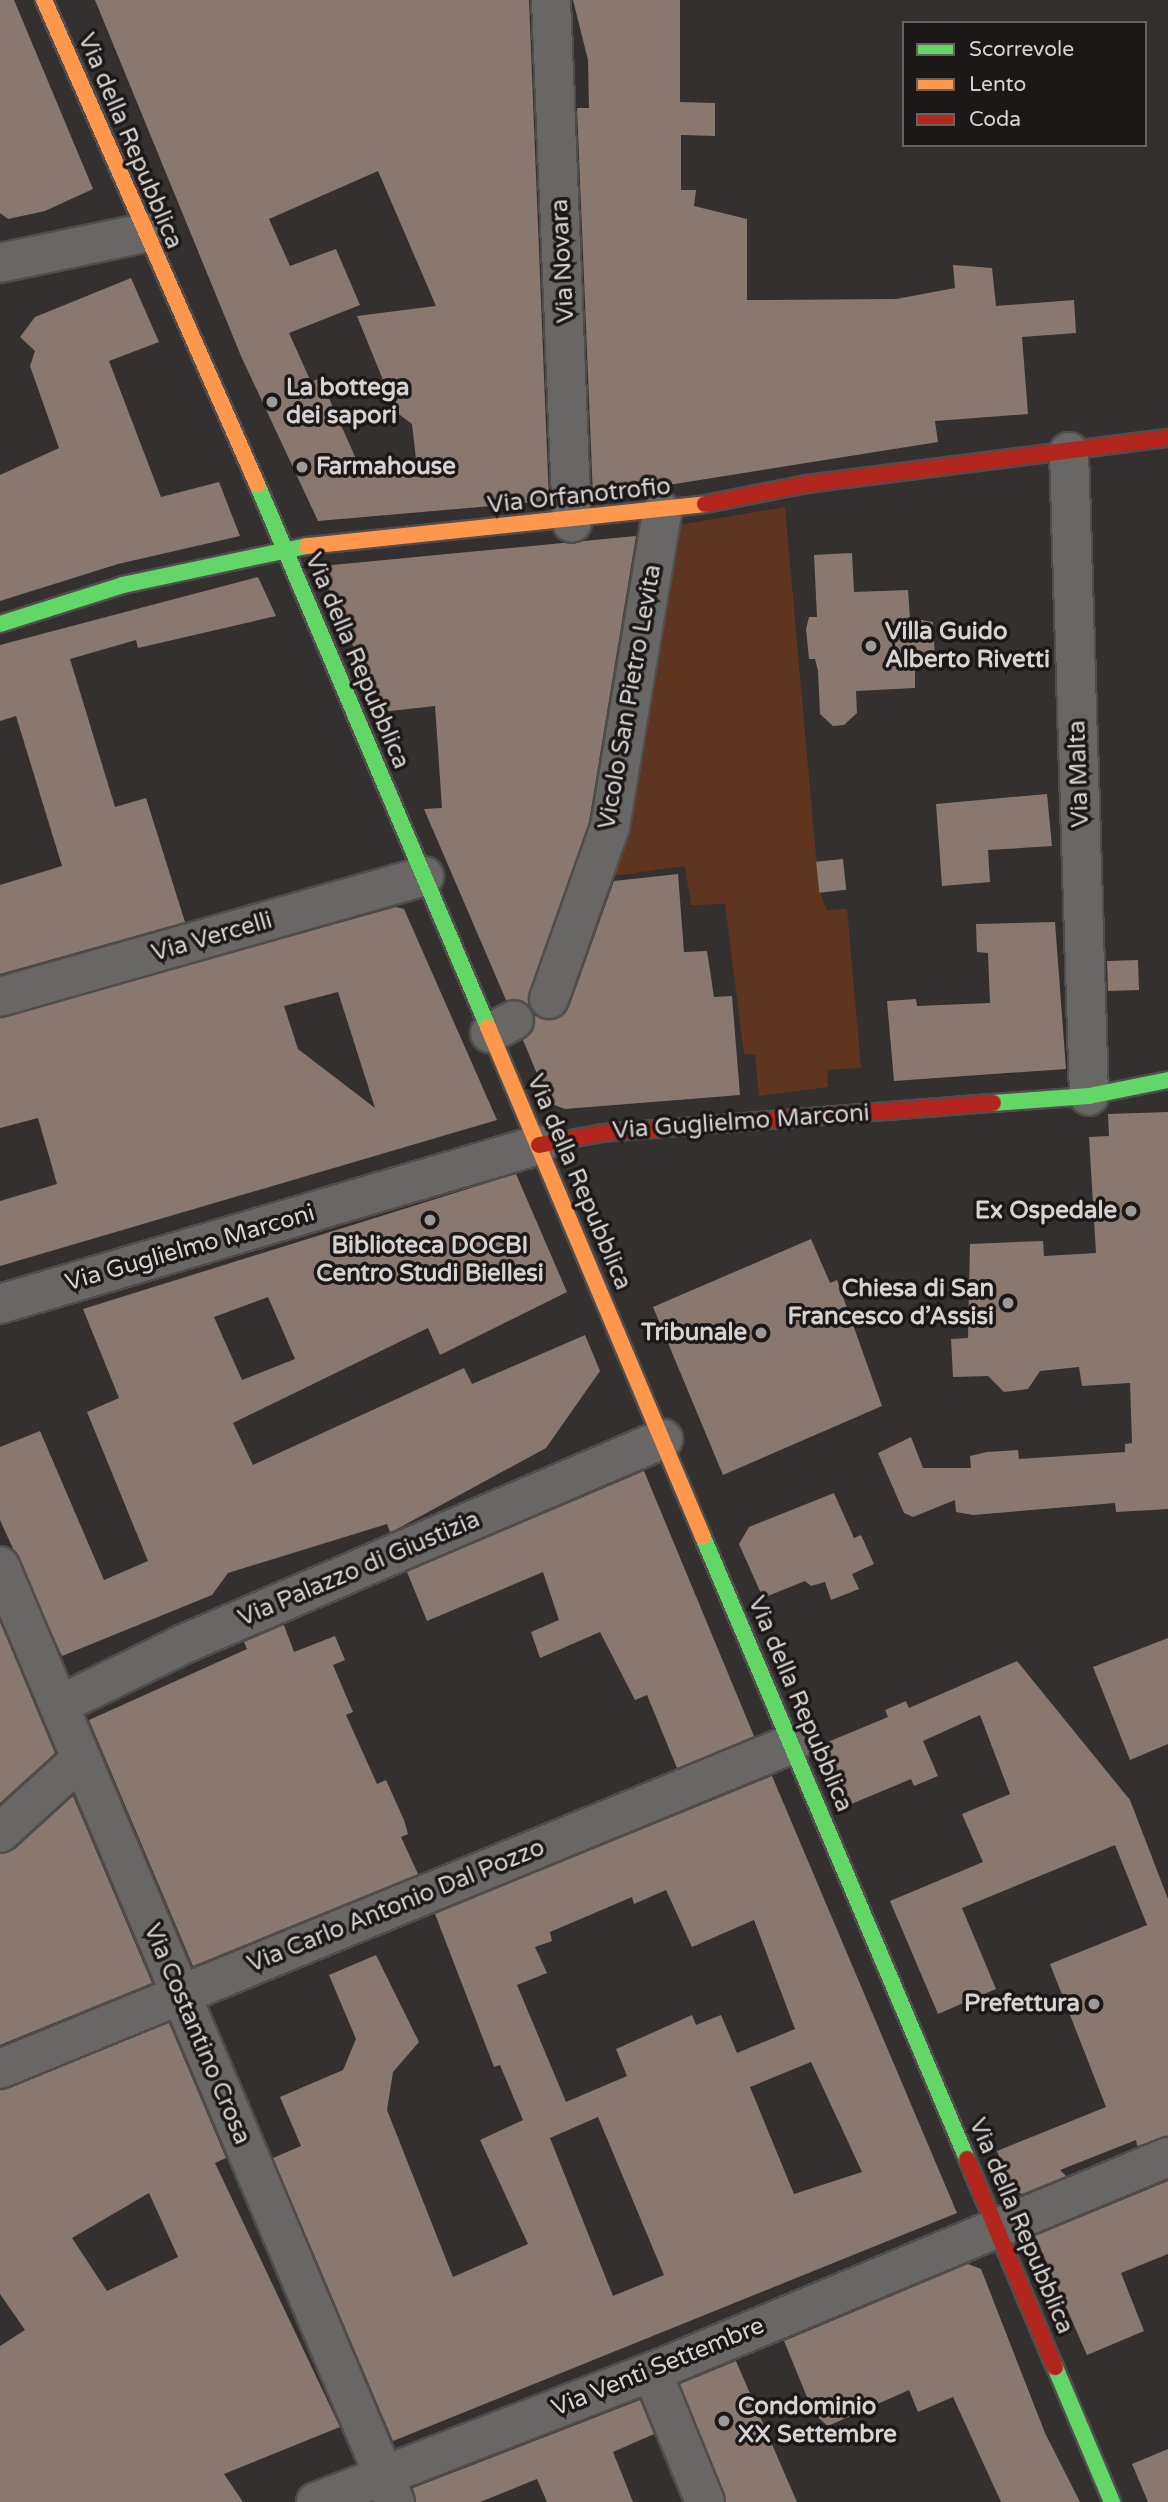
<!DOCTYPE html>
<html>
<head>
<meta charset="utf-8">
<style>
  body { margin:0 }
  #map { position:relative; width:1168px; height:2502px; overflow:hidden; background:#33302f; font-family:"Varela Round",sans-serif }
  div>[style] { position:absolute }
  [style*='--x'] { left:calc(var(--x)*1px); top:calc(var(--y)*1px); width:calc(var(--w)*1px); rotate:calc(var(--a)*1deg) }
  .green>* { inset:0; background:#5f351f }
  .building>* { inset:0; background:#897870; transform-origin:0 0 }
  .roads { filter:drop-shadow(2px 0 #504d4c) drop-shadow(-2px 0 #504d4c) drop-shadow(0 2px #504d4c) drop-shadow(0 -2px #504d4c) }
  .street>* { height:38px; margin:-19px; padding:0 19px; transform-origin:19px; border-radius:19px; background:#696765 }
  .fast>* { height:16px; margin:-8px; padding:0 8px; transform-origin:8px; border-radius:8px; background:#63d668 }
  .slow>* { height:16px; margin:-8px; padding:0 8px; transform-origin:8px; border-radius:8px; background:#ff974d }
  .jam>* { height:16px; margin:-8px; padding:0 8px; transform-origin:8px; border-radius:8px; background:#b3261e }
  .dots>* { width:19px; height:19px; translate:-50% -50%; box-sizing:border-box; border:4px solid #1b1817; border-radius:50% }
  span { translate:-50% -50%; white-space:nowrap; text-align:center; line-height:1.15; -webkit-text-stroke:7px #1b1817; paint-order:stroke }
  .street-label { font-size:24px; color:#d7d3d2 }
  .poi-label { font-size:24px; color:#d7d3d2; font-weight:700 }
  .left { translate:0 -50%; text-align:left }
  .right { translate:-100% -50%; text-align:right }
  .legend { position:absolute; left:902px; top:21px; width:245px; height:126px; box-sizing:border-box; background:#1b1817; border:2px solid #666362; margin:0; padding:9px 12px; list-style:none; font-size:21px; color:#d7d3d2 }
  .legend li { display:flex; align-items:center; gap:14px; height:35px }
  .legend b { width:35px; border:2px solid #666362 }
</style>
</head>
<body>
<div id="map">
  <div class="green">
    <i style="clip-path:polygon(785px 507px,819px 890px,827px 910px,847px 909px,861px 1068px,827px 1070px,828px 1087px,759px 1096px,755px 1055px,744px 1054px,725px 904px,691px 905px,685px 866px,606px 877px,679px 525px)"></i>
  </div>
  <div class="building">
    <i style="clip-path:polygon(0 0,14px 0,93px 189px,45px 211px,8px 219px,0 213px)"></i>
    <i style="clip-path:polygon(evenodd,95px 0,529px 0,549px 501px,318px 521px,241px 356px,95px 0,378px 171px,436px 306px,357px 316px,396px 412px,412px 424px,418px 477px,361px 470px,320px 378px,311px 382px,289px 333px,360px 305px,336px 249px,290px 266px,269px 219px,378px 171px)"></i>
    <i style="clip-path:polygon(573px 0,680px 0,680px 102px,715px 103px,715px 136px,681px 135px,681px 190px,696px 190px,694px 206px,747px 219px,747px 300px,896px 299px,955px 288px,953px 265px,992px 268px,996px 306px,1074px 300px,1076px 333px,1022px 337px,1028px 414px,935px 421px,938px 442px,593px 497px,577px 108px,589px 108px,588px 60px)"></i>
    <i style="clip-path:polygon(131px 278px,159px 342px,109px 361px,161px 497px,219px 482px,240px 536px,118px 564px,0 601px,0 475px,59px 448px,30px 366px,35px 351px,20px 337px,35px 317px)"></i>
    <i style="clip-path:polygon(636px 536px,589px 822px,528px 1004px,506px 1000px,424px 809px,442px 808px,435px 706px,381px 712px,324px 578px,332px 565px)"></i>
    <i style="clip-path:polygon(852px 553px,854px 592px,908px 590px,910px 618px,933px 622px,935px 658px,915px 662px,915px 688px,856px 691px,857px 713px,844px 725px,833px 726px,820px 714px,818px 671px,815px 659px,809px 659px,806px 629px,809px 617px,817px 617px,814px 555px)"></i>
    <i style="clip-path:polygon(258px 577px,276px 616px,138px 648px,136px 640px,70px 659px,115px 807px,146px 798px,185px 922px,0 974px,0 885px,62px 866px,16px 716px,0 721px,0 645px)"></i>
    <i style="clip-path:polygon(1047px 794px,1052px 846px,988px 850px,990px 882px,942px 886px,936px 804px)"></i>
    <i style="left:843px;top:859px;width:31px;height:27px;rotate:84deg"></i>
    <i style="clip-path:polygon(678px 874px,684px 952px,707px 951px,714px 997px,732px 996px,740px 1095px,565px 1109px,549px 1103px,523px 1040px,533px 1031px,535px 1015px,554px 1020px,569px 1007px,614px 881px)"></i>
    <i style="clip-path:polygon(evenodd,396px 907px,404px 909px,497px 1120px,0 1266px,0 1201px,57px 1184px,38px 1118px,0 1128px,0 1018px,396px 907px,338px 992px,375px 1108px,298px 1049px,284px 1006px,338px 992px)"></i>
    <i style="clip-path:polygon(1055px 922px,1066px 1069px,894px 1081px,887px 1001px,916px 999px,917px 1006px,990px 1003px,988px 953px,977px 952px,976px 924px)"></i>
    <i style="left:1138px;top:960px;width:30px;height:31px;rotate:88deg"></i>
    <i style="clip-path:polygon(1168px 1112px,1168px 1509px,1116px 1512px,1115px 1503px,973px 1515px,956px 1512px,955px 1500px,913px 1517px,904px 1513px,878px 1453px,911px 1437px,923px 1468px,971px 1468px,970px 1456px,987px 1452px,1018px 1450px,1019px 1459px,1125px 1452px,1125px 1444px,1132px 1443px,1130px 1383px,1082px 1386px,1079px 1367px,1040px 1371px,1028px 1389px,1004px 1392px,988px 1376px,953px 1377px,951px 1339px,968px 1338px,970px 1244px,1043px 1241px,1044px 1256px,1096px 1253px,1089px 1137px,1109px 1136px,1108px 1114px)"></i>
    <i style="clip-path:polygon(evenodd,516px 1174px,567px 1292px,440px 1355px,428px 1328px,233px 1423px,253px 1465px,464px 1368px,472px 1384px,585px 1335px,600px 1371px,546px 1448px,397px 1529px,390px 1532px,387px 1524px,228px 1573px,212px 1595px,62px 1656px,0 1520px,0 1447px,40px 1431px,104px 1580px,148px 1561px,87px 1412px,119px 1398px,83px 1309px,516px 1174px,268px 1297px,295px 1359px,242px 1380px,214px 1317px,268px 1297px)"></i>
    <i style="clip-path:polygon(811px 1239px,830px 1283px,837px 1280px,882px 1406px,723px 1475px,653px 1307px)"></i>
    <i style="clip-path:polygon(644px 1471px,754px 1736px,677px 1768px,647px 1695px,635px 1700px,600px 1632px,540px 1658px,531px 1632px,559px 1620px,543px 1572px,427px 1621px,407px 1572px)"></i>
    <i style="clip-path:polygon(834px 1493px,854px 1538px,861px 1535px,874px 1564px,852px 1574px,859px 1589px,831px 1600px,825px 1582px,811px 1586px,805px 1581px,763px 1598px,739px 1544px,749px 1527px)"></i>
    <i style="clip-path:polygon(0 1622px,55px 1753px,0 1803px)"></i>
    <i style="clip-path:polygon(284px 1625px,294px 1652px,335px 1636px,345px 1660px,333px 1665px,353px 1712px,346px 1715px,377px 1784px,386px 1780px,404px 1820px,408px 1834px,401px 1837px,418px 1874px,193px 1966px,89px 1720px,247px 1649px,244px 1642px)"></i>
    <i style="clip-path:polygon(1168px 1638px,1168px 1744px,1130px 1760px,1093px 1667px)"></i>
    <i style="clip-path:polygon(1017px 1661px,1130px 1800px,1168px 1899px,1168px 2136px,1137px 2146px,1136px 2140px,1060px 2170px,1066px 2176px,1022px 2194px,1012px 2189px,997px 2151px,1106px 2107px,1050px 1964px,1147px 1925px,1115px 1845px,962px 1908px,996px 1989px,938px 2014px,890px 1901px,983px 1862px,962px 1814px,1010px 1794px,980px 1715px,923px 1741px,938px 1776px,914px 1786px,911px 1779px,849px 1805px,823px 1744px,888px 1717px,885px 1710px,906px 1701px,909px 1708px)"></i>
    <i style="clip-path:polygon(evenodd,772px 1776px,957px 2213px,393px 2441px,273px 2158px,301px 2146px,280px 2097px,343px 2070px,356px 2039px,329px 1975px,376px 1955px,419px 2042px,393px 2072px,387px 2110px,453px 2277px,528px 2244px,480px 2140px,523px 2120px,500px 2065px,494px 2067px,435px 1914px,772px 1776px,666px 1890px,692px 1947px,754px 1920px,795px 2029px,737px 2053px,721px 2015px,696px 2025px,692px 2015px,616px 2049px,627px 2076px,566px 2102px,517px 1985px,547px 1973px,535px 1947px,552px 1941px,550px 1932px,632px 1897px,634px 1904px,666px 1890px,772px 1776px,811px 2062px,862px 2172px,794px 2194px,750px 2087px,811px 2062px,772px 1776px,598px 2117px,664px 2275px,613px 2296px,550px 2138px,598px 2117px)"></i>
    <i style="clip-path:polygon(73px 1796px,152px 1983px,0 2045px,0 1854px,15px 1849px)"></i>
    <i style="clip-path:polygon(evenodd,169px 2023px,226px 2158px,215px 2163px,340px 2427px,224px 2474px,243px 2502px,0 2502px,0 2346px,25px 2330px,0 2294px,0 2090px,169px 2023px,149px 2193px,178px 2257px,107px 2291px,72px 2238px,149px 2193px)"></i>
    <i style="clip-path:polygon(1168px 2181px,1168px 2254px,1121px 2273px,1144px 2331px,1087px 2355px,1035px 2236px)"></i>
    <i style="clip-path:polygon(968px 2264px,981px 2269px,1045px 2433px,1080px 2502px,1001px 2502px,953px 2397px,918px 2412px,909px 2390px,828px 2426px,814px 2414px,784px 2341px)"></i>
    <i style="clip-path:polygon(736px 2361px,787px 2479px,797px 2502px,726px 2502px,680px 2384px)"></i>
    <i style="clip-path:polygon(640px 2400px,654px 2434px,613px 2452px,633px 2502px,547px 2502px,537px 2479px,480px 2502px,416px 2502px,413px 2488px)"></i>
    <i style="clip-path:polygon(1168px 2449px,1168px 2502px,1148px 2502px,1132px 2464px)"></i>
  </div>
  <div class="roads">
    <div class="street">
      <i style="--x:551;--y:0;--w:523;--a:87.7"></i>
      <i style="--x:0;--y:263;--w:147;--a:-11.8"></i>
      <i style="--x:1069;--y:452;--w:644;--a:88.22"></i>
      <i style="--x:0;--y:997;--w:441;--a:-15.9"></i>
      <i style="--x:549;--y:999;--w:182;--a:-70.5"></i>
      <i style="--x:610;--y:827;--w:319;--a:-80.6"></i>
      <i style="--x:490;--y:1033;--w:27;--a:-28"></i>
      <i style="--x:0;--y:1304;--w:562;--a:-16.44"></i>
      <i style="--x:0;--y:1566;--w:1016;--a:67.12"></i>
      <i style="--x:59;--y:1705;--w:141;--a:-26"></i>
      <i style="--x:186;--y:1643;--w:519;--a:-23.16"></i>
      <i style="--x:0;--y:1833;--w:110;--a:-42.4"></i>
      <i style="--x:0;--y:2069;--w:856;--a:-22.31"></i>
      <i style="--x:652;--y:2372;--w:140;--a:67.8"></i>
      <i style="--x:316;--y:2502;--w:360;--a:-21.2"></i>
      <i style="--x:652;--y:2372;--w:559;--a:-22.62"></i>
    </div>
    <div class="fast">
      <i style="--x:257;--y:484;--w:590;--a:66.95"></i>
      <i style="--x:0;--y:624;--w:129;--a:-17.6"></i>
      <i style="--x:123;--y:585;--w:188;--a:-12"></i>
      <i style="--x:993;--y:1103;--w:96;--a:-4.2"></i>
      <i style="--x:1089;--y:1096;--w:81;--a:-11.4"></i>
      <i style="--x:703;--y:1537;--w:676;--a:67"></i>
      <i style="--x:1055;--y:2367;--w:147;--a:67.1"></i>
    </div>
    <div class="slow">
      <i style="--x:44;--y:0;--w:529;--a:66.25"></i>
      <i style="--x:307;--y:546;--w:400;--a:-6"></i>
      <i style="--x:488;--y:1027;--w:553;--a:67.14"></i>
    </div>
    <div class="jam">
      <i style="--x:705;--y:504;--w:104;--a:-11.1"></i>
      <i style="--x:807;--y:484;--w:364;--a:-7.3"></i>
      <i style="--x:539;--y:1145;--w:64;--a:-10.8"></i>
      <i style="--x:602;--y:1133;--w:392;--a:-4.4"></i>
      <i style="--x:967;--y:2159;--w:226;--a:67.1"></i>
    </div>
  </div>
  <div class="dots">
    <i style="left:272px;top:402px;background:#9e9a99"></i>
    <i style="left:302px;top:467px;background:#9e9a99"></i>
    <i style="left:871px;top:646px;background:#9e9a99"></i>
    <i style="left:1131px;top:1211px;background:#9e9a99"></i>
    <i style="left:430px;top:1220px;background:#9e9a99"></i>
    <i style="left:1008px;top:1303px;background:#9e9a99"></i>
    <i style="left:761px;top:1333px;background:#9e9a99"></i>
    <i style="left:1094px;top:2004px;background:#9e9a99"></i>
    <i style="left:724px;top:2421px;background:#9e9a99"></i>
  </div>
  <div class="street-label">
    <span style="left:130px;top:141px;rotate:67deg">Via della Repubblica</span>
    <span style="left:563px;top:261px;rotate:-93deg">Via Novara</span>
    <span style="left:579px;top:496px;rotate:-6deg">Via Orfanotrofio</span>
    <span style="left:357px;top:661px;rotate:67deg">Via della Repubblica</span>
    <span style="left:630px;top:697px;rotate:-80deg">Vicolo San Pietro Levita</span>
    <span style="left:1079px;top:774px;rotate:-92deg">Via Malta</span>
    <span style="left:212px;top:937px;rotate:-16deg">Via Vercelli</span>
    <span style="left:741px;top:1122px;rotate:-4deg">Via Guglielmo Marconi</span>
    <span style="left:579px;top:1182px;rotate:67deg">Via della Repubblica</span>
    <span style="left:190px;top:1248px;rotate:-16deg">Via Guglielmo Marconi</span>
    <span style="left:359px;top:1569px;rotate:-23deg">Via Palazzo di Giustizia</span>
    <span style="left:800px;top:1704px;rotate:67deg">Via della Repubblica</span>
    <span style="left:396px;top:1906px;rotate:-22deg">Via Carlo Antonio Dal Pozzo</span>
    <span style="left:197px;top:2034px;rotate:67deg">Via Costantino Crosa</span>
    <span style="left:1021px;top:2226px;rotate:67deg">Via della Repubblica</span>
    <span style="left:658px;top:2367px;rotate:-22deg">Via Venti Settembre</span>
  </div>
  <div class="poi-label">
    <span class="left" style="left:286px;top:402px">La bottega<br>dei sapori</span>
    <span class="left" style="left:316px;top:467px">Farmahouse</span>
    <span class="left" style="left:885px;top:646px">Villa Guido<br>Alberto Rivetti</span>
    <span class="right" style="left:1117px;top:1211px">Ex Ospedale</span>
    <span style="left:430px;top:1260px">Biblioteca DOCBI<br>Centro Studi Biellesi</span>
    <span class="right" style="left:994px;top:1303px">Chiesa di San<br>Francesco d’Assisi</span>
    <span class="right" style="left:747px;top:1333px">Tribunale</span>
    <span class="right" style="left:1080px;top:2004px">Prefettura</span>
    <span class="left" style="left:738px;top:2421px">Condominio<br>XX Settembre</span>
  </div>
  <ul class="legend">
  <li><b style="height:9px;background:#63d668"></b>Scorrevole</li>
  <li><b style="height:9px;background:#ff974d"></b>Lento</li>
  <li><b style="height:9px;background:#b3261e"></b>Coda</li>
  </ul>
</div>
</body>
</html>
